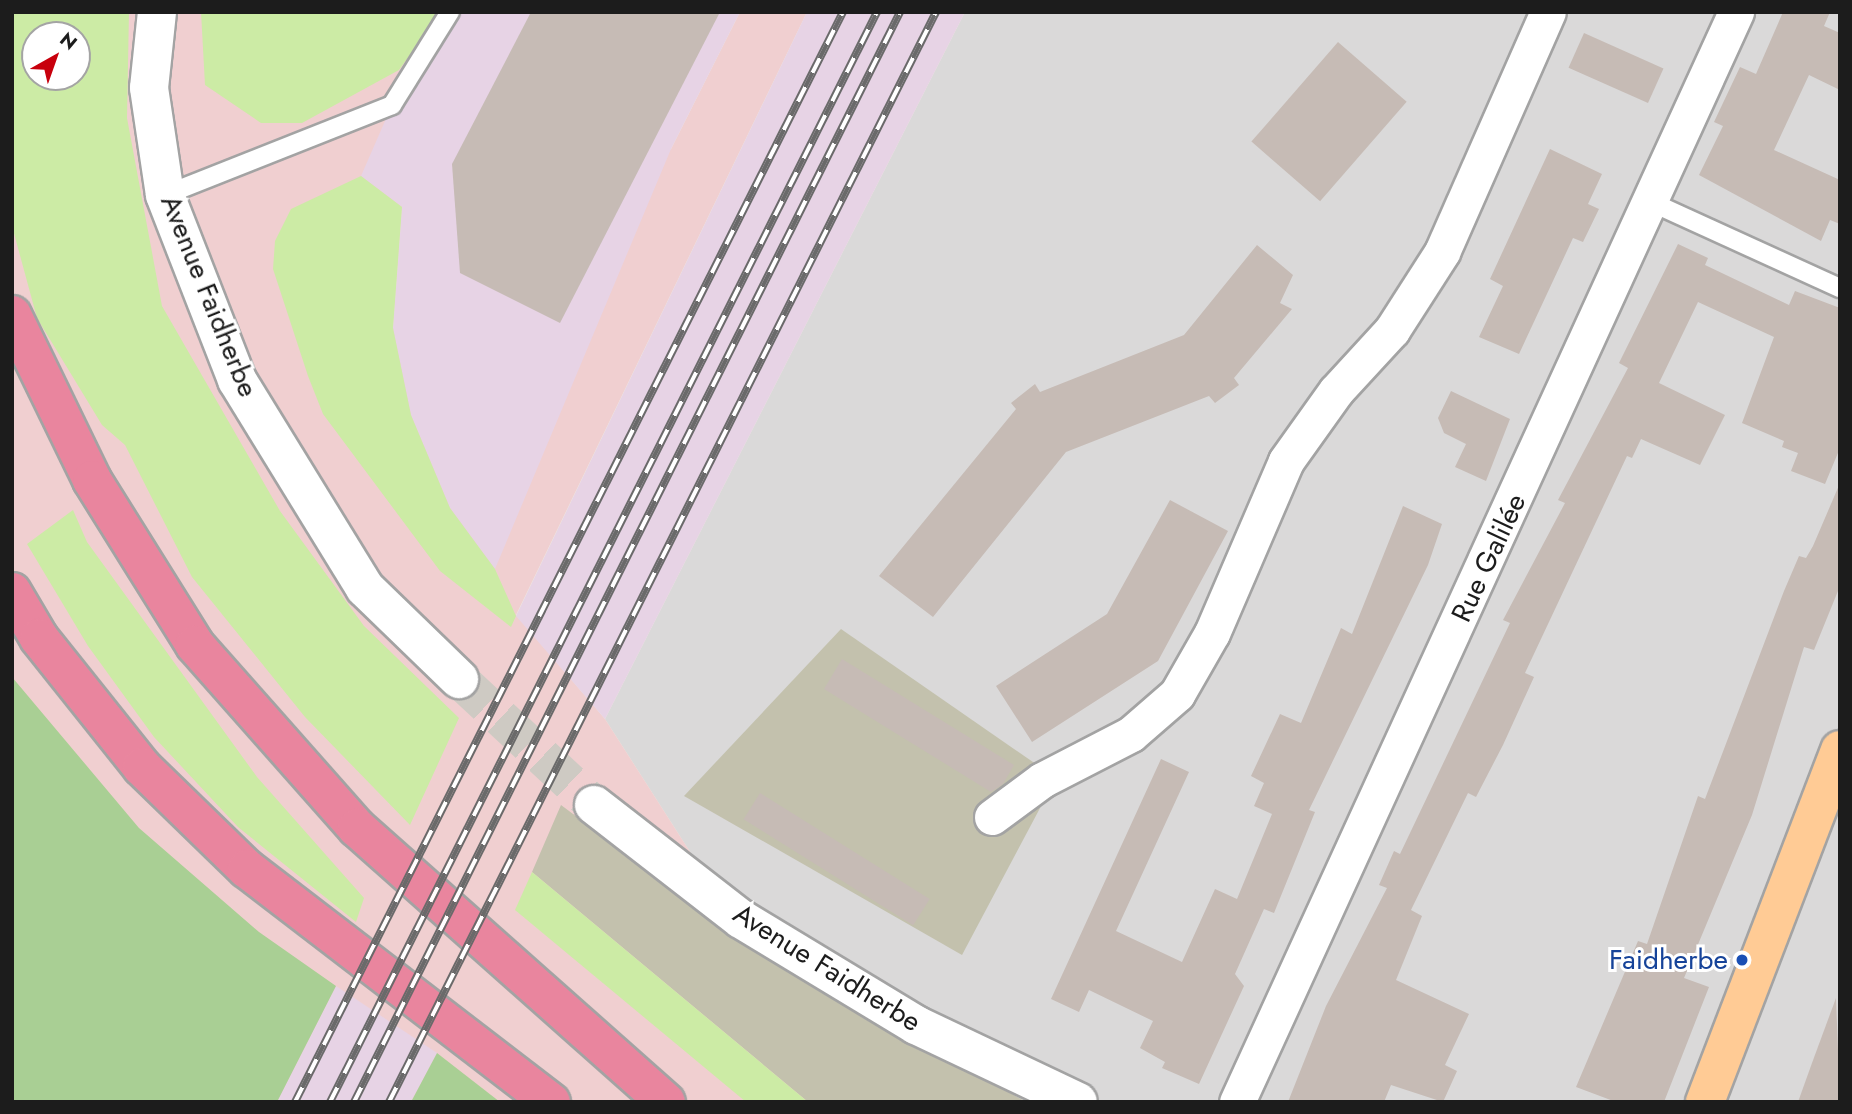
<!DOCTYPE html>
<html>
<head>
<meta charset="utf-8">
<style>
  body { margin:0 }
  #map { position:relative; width:1852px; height:1114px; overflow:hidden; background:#eee9e1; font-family:Jost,sans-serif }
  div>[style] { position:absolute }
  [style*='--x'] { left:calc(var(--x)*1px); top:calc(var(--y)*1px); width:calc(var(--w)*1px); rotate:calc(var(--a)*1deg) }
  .residential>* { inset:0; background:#dad9d9 }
  .commercial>* { inset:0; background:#f0cfd0 }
  .industrial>* { inset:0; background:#e7d3e5 }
  .construction>* { inset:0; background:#c3c1ad }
  .grass>* { inset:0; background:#cceba5 }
  .forest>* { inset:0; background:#a9cf94 }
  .building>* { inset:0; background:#c6bbb5; transform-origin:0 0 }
  .tertiary-tunnel>* { height:38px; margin-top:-19px; transform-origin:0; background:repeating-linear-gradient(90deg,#cecac3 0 38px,transparent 0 57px) }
  .roads { filter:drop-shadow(2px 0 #a3a3a3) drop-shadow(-2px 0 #a3a3a3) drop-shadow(0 2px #a3a3a3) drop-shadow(0 -2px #a3a3a3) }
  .service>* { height:18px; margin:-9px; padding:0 9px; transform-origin:9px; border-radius:9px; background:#fff }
  .minor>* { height:35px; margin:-17.5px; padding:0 17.5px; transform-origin:17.5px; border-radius:17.5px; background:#fff }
  .tertiary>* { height:38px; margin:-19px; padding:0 19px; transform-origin:19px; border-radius:19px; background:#fff }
  .primary>* { height:38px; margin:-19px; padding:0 19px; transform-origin:19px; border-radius:19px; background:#ffcb95 }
  .motorway>* { height:38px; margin:-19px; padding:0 19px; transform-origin:19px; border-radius:19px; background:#e9859e }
  .rail>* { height:8px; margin-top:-4px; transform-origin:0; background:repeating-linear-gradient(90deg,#fff 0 16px,#6a6a6a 0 32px); box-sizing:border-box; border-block:2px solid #6a6a6a }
  .dots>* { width:19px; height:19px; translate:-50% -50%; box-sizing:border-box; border:4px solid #fff; border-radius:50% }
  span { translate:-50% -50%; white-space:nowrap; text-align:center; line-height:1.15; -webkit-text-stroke:6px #fff; paint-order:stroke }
  .street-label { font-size:28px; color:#1c1c1c }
  .transit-label { font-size:28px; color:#164399 }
  .right { translate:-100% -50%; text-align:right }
  .frame { position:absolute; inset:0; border:14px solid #1c1c1c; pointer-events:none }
  .north { position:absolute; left:21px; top:21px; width:70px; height:70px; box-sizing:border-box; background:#fff; border:2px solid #a4a4a4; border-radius:50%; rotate:40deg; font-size:19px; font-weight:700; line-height:28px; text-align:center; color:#1c1c1c }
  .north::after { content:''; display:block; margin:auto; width:24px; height:32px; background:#c8000d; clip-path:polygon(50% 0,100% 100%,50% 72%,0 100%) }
</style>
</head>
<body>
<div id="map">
  <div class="residential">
    <i style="clip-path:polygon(965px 12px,1840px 12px,1840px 1102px,850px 1102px,605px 719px)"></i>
  </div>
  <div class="commercial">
    <i style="clip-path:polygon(evenodd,12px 12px,450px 12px,402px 207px,393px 328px,671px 149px,740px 12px,807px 12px,516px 615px,605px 719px,850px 1102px,12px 1102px,12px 12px,35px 35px,77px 35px,77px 77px,35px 77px,35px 35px)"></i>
  </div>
  <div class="industrial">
    <i style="clip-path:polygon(450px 12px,740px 12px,671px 149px,495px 569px,450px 508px,411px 415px,393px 328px,402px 207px,361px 176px,392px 105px)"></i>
    <i style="clip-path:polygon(807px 12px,965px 12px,605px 719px,516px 616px)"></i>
    <i style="clip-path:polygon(336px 986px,437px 1053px,411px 1102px,277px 1102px)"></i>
  </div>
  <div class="construction">
    <i style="clip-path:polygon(841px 629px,1056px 778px,962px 955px,684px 796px)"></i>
    <i style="clip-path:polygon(561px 805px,735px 935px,1026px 1102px,808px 1102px,532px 872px)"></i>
  </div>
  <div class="grass">
    <i style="clip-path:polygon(evenodd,12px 12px,129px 12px,127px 118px,162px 306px,280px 511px,364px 626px,459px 718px,410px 825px,305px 717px,192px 577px,125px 445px,102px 425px,37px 318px,12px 226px,12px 12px,35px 35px,77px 35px,77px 77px,35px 77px,35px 35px)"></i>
    <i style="clip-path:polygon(201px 12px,436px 12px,436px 19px,399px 70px,302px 123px,261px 123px,205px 85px)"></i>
    <i style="clip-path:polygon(361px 176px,402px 207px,393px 328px,411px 415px,450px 508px,495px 569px,516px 616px,511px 627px,440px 571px,323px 414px,308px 376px,273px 269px,275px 241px,291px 209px)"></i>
    <i style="clip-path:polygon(73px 510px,87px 542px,257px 777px,364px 898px,356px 922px,238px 827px,154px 737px,88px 646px,27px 544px)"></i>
    <i style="clip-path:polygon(532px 872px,808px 1102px,746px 1102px,515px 910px)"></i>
  </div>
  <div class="forest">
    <i style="clip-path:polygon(12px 677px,139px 828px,259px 932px,336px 986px,277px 1102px,12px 1102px)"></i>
    <i style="clip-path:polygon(437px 1053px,500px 1102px,411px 1102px)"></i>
  </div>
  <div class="building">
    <i style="clip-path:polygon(531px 12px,720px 12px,560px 323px,460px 273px,452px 164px)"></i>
    <i style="clip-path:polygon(1783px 12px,1830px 12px,1824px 26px,1840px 33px,1840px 90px,1809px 75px,1774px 150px,1840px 180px,1840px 224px,1830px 220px,1821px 241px,1699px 175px,1723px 126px,1714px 122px,1740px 67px,1756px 74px)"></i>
    <i style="left:1584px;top:33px;width:87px;height:38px;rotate:24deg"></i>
    <i style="left:1338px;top:42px;width:91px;height:132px;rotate:41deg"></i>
    <i style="clip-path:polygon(1550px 149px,1602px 174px,1588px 204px,1599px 209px,1583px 242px,1573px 238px,1519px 354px,1479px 337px,1503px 286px,1490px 279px)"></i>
    <i style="clip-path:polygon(1678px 244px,1708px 258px,1705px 265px,1789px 305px,1795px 291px,1840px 308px,1840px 448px,1825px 484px,1791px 471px,1798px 453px,1782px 447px,1784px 441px,1742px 423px,1774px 337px,1698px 302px,1659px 383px,1725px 415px,1700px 465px,1641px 439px,1632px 458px,1627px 456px,1525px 673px,1534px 677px,1503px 745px,1476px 797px,1468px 793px,1411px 910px,1422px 916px,1396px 980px,1469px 1014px,1445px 1065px,1457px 1071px,1443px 1102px,1391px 1085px,1384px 1102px,1288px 1102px,1326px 1006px,1387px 888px,1379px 885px,1394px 851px,1400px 854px,1510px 623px,1503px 620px,1565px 503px,1558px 500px,1628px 368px,1619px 363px)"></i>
    <i style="clip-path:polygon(1257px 245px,1293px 275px,1280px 303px,1292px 309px,1234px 378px,1239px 385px,1215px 403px,1209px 396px,1066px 452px,933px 617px,879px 576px,1016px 409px,1011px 403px,1035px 384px,1040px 392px,1184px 335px)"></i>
    <i style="clip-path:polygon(1451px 391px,1510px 419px,1486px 481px,1455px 467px,1466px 444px,1444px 433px,1438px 418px)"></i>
    <i style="clip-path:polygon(1840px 483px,1840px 586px,1814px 650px,1804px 647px,1752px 815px,1684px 978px,1709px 987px,1664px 1102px,1616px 1102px,1576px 1087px,1638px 941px,1647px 944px,1698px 796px,1705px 799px,1784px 591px,1799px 556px,1806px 558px,1813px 546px)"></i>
    <i style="clip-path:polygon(1170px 500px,1228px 531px,1158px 661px,1032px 742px,996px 686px,1107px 614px)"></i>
    <i style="clip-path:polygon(1403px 506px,1442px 524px,1428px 565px,1309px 810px,1315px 812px,1274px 913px,1264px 909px,1235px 974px,1244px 986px,1199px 1084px,1162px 1068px,1165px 1062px,1140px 1048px,1153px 1021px,1089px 990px,1079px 1012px,1051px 999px,1161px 759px,1189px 772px,1116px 931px,1182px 962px,1215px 889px,1237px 899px,1272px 814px,1254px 806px,1264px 783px,1251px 776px,1280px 714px,1301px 723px,1341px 628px,1352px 634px)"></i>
    <i style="clip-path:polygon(842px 659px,1014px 765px,1003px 784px,991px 792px,824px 689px)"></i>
    <i style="left:760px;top:793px;width:200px;height:31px;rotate:32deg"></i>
    <i style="clip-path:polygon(1836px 998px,1840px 1102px,1798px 1102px,1812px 1063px)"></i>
  </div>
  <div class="tertiary-tunnel">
    <i style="--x:459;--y:679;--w:185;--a:43"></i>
  </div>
  <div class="roads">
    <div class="service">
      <i style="--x:165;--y:195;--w:244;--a:-21.6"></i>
      <i style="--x:392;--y:105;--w:110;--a:-58.1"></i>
      <i style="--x:1651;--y:202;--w:208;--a:24.5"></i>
    </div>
    <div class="minor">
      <i style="--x:992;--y:817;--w:62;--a:-36.5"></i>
      <i style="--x:1042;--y:780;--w:100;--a:-27.3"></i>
      <i style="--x:1131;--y:734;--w:61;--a:-41"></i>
      <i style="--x:1177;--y:694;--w:70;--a:-60.2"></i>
      <i style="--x:1212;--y:633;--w:187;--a:-66.7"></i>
      <i style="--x:1286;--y:461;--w:86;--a:-54.5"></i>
      <i style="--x:1336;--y:391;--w:83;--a:-47.4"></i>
      <i style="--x:1392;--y:330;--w:93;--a:-57.3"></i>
      <i style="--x:1442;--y:252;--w:262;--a:-66.2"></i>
      <i style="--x:1237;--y:1102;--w:1199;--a:-65.4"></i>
    </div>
    <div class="tertiary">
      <i style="--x:157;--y:12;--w:76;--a:96"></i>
      <i style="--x:149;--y:88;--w:108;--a:81.5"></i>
      <i style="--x:165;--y:195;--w:199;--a:68.7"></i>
      <i style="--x:237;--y:380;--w:244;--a:58.4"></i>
      <i style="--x:365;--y:588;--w:131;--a:44.1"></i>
      <i style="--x:594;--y:805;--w:186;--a:37.8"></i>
      <i style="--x:741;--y:919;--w:205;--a:31.2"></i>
      <i style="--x:916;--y:1025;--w:179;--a:25.4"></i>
    </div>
    <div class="primary">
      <i style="--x:1705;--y:1102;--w:377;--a:-69"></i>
    </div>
    <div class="motorway">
      <i style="--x:12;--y:315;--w:183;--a:64.1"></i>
      <i style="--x:92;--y:480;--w:195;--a:58"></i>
      <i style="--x:195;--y:645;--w:244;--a:48.5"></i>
      <i style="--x:357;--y:828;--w:413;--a:41.6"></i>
      <i style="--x:12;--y:592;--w:53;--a:59.6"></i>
      <i style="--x:39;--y:638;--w:165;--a:51.4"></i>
      <i style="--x:142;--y:767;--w:146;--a:44.2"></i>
      <i style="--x:247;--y:869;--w:383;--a:37.5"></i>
    </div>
  </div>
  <div class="rail">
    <i style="--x:295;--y:1102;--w:1220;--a:-63.31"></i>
    <i style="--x:330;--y:1102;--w:1220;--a:-63.35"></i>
    <i style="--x:354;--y:1102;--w:1219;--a:-63.39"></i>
    <i style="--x:389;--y:1102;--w:1220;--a:-63.35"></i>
  </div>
  <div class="dots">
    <i style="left:1742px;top:960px;background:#1a4fb4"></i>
  </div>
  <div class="street-label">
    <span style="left:209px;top:296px;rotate:68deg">Avenue Faidherbe</span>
    <span style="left:1489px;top:558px;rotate:-65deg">Rue Galilée</span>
    <span style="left:827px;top:968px;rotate:32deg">Avenue Faidherbe</span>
  </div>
  <div class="transit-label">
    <span class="right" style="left:1728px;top:960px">Faidherbe</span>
  </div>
  <div class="frame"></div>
  <div class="north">N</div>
</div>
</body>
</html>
